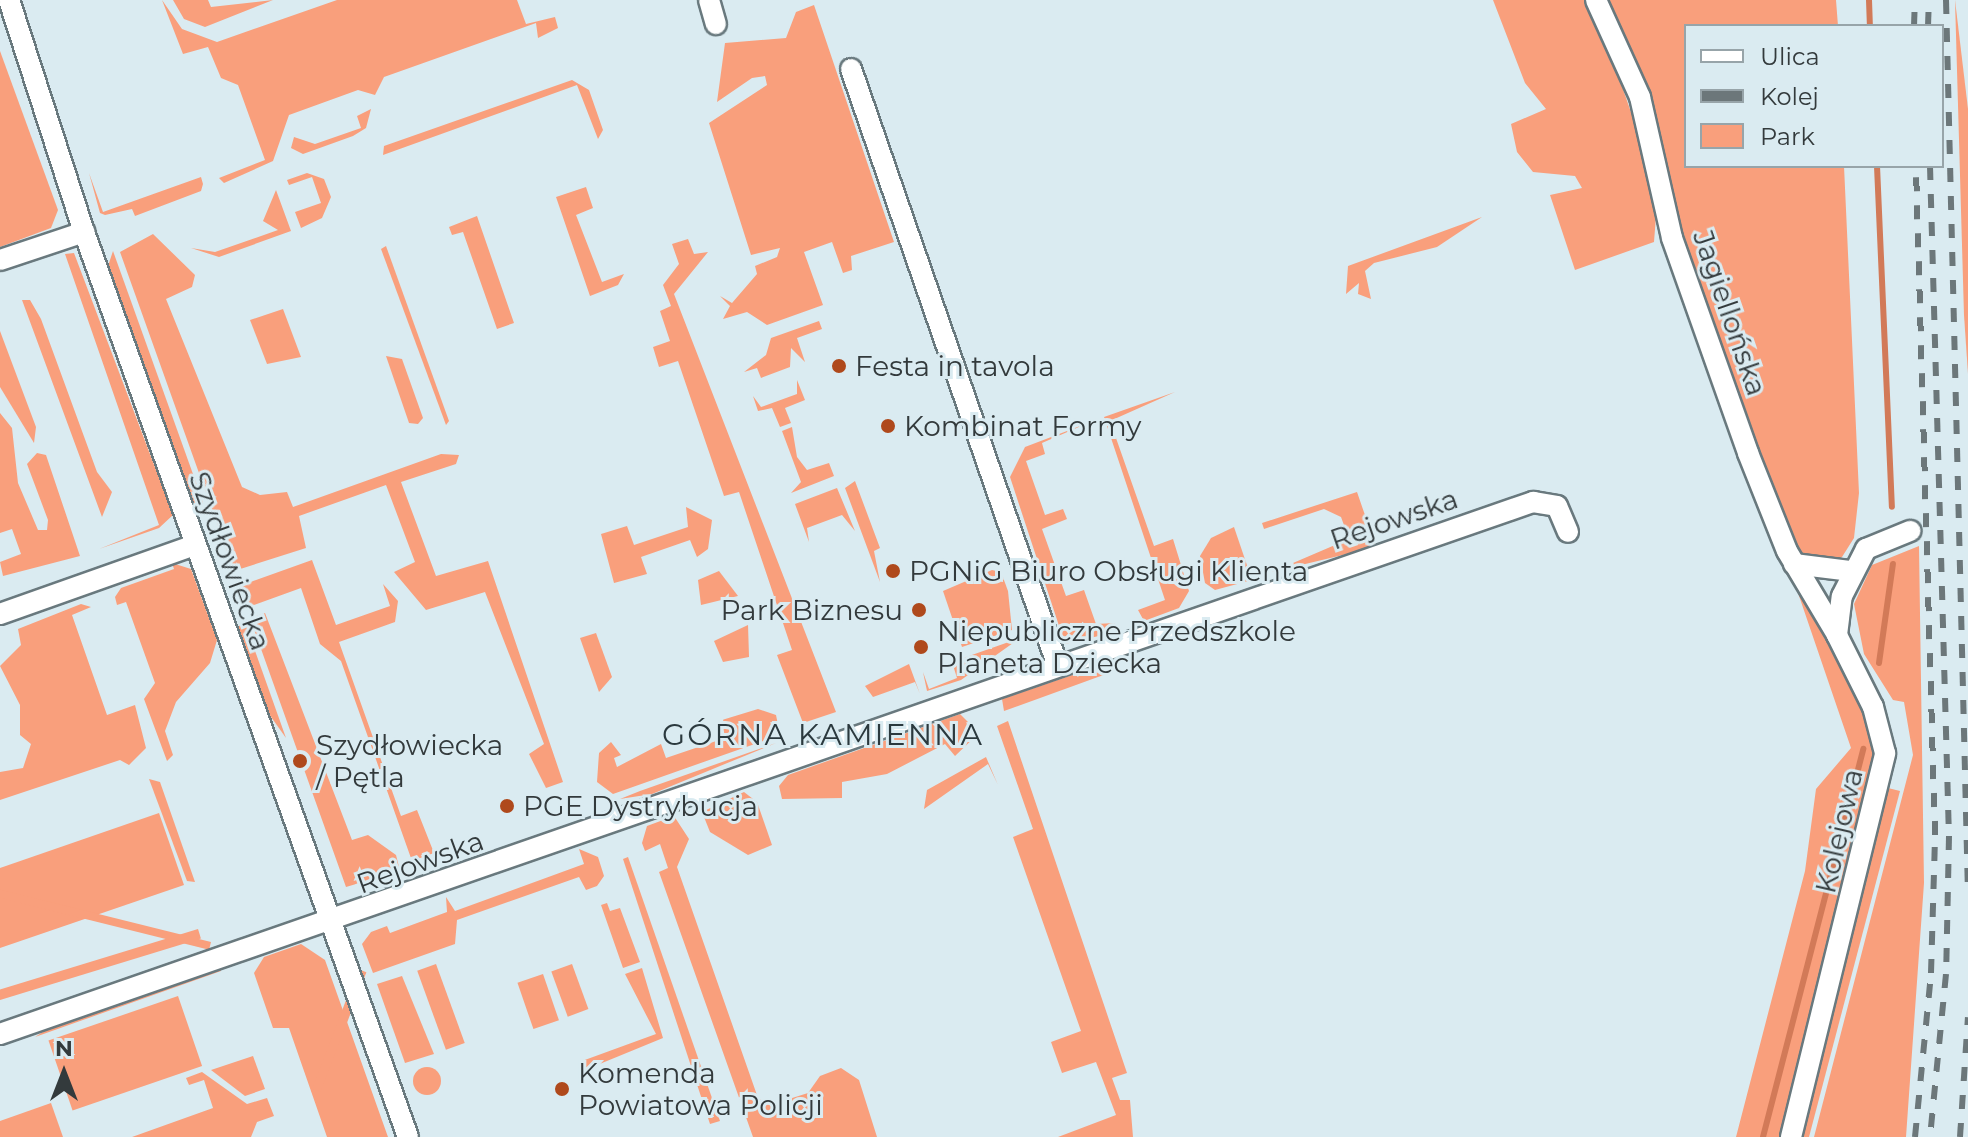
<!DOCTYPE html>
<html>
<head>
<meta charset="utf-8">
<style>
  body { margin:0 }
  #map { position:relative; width:1968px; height:1137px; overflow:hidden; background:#daebf1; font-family:Montserrat,sans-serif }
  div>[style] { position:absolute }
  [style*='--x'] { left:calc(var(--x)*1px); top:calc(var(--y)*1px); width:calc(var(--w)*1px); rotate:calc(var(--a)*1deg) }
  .green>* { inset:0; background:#f99f7c; transform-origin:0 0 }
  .round { border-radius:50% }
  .stream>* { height:6px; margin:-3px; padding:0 3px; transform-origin:3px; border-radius:3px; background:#d27a58 }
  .roads { filter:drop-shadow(2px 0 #69797e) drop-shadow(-2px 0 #69797e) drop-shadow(0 2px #69797e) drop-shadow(0 -2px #69797e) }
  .minor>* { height:20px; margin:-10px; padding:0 10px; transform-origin:10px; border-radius:10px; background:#fff }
  .rail>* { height:6px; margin-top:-3px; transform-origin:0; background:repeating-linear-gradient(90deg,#6c777a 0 14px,transparent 0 28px) }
  .dots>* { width:22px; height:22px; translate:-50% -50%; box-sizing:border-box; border:4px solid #daebf1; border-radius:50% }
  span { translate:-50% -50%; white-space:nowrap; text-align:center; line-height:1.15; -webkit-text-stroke:6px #daebf1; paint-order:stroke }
  .street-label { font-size:28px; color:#333a3c }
  .poi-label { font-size:28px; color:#333a3c }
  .left { translate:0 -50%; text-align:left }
  .right { translate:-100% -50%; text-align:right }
  .neighbourhood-label { font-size:30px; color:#2b393e; letter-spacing:2px }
  .legend { position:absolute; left:1684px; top:24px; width:260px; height:144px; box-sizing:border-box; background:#daebf1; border:2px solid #97a4a9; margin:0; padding:10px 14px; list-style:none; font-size:24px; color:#333a3c }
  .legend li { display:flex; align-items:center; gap:16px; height:40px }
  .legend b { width:40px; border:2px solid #97a4a9 }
  .north { position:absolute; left:24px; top:1033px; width:80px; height:80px; -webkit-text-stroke:6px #daebf1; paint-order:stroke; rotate:0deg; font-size:22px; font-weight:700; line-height:32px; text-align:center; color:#333a3c }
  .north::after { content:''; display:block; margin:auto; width:28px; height:36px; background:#333a3c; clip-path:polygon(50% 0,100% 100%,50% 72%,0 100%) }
</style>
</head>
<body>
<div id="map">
  <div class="green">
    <i style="clip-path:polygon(162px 0,182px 29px,217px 42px,337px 0,517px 0,526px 24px,555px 17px,558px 28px,538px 38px,536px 23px,384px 77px,375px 95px,358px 90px,289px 115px,273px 161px,224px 183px,219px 178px,265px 160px,238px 85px,221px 78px,208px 47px,183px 54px)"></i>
    <i style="clip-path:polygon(173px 0,208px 0,211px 7px,273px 0,205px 27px,184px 19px)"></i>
    <i style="clip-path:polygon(1493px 0,1592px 0,1658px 190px,1654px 242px,1575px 270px,1550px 195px,1582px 188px,1575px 176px,1533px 172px,1517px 152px,1511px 124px,1546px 109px,1525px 83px)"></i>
    <i style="clip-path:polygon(1601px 0,1836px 0,1838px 26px,1686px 26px,1686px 166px,1844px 166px,1859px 493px,1854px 538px,1842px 557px,1825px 565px,1802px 555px,1784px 529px)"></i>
    <i style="clip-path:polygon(1955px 0,1968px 109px,1968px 374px,1964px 315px)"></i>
    <i style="clip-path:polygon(814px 5px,894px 242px,851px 256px,852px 270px,843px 273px,832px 242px,804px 252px,823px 305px,767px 325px,747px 312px,723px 319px,730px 306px,720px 296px,732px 303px,757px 274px,755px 266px,777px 257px,780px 248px,751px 255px,709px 123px,767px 85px,765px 76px,752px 78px,717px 102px,725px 43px,786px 38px,796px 12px)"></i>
    <i style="clip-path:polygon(0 51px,58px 210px,51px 228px,0 247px)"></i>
    <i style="clip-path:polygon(572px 80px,589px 90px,603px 130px,598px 139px,577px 85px,383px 155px,384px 146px)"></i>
    <i style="clip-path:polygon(371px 109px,366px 128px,353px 136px,303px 154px,291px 148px,294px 137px,315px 144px,361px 128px,357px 116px)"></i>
    <i style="clip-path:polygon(89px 173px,103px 212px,201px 177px,203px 184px,201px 191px,135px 216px,132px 209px,105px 215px,100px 213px)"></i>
    <i style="clip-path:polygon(307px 173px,324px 179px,331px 197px,322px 218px,301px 228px,295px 212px,321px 203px,312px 177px,289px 185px,287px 180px)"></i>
    <i style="clip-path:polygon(586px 187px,593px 208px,576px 215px,602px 282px,624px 274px,618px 285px,590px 296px,556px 197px)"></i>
    <i style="clip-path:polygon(276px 190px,291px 231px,219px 257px,191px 248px,215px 252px,278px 230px,263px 221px)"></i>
    <i style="clip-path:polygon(477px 216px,514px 323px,497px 329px,463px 232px,452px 235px,449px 227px)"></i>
    <i style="clip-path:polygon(1482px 217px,1437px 247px,1374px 263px,1365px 271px,1371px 299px,1358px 294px,1359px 283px,1346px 294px,1348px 266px)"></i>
    <i style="clip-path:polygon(153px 234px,195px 275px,192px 287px,166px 299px,242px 487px,260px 495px,287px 492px,293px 507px,441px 454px,459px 455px,456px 464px,401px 482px,436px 576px,488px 561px,563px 782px,546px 788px,529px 754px,544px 744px,485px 592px,426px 610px,394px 572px,415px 562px,386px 485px,299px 516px,306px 548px,234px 571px,120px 252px)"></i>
    <i style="clip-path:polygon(688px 239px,694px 254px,708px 252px,674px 294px,836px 712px,803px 723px,777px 655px,792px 650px,739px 492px,724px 496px,678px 361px,659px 367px,653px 347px,670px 341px,660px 311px,671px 306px,663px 285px,679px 264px,672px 244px)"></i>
    <i style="clip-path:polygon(386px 246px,449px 421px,446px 425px,381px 249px)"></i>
    <i style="clip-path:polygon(113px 251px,203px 502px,201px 506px,192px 504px,108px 266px)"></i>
    <i style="clip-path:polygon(74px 253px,173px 515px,159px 528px,99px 549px,159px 525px,65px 254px)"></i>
    <i style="clip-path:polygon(22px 300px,30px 300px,41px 319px,97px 472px,112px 492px,102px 517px)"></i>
    <i style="clip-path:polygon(283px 309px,301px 357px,267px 364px,250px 320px)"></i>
    <i style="clip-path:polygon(819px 321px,822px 329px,797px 338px,805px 362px,791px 348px,790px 367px,761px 378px,757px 368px,744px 372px,766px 355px,771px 338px)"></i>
    <i style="clip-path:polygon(0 331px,36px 427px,34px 443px,0 387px)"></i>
    <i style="clip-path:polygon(386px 356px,402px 359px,423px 418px,418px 424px,409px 423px)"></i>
    <i style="clip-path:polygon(797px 380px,805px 400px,785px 408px,791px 423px,780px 427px,772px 408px,758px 411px,753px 396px,761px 407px,797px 394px)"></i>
    <i style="clip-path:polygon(1175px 392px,1110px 421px,1154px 546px,1173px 539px,1189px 591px,1179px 608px,1144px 621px,1138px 610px,1165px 600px,1104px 417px)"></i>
    <i style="clip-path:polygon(0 413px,12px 428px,18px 483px,38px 530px,47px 530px,48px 520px,27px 464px,37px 453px,46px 455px,80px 556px,3px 576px,0 562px,21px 554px,12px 529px,0 533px)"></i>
    <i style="clip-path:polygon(1088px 423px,1042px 443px,1045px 454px,1026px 461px,1045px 515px,1063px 509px,1067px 519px,1042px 529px,1066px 596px,1084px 590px,1096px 624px,1115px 623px,1111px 633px,1065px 644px,1010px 477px,1025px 447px)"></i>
    <i style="clip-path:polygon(792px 427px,797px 457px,807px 470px,829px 463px,834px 476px,791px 493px,801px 482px,782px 431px)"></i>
    <i style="clip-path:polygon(855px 481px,880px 548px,874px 551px,880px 582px,845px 488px)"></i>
    <i style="clip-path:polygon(837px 488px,855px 531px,842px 515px,807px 528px,809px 542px,795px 504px)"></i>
    <i style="clip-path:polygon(1357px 492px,1376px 547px,1272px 572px,1349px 539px,1341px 517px,1324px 509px,1264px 529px,1262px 523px)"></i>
    <i style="clip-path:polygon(686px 507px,712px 520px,708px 549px,697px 557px,690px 540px,641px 557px,647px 574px,614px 583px,601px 534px,627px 526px,634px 545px,688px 527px)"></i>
    <i style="clip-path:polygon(1234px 527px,1252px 580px,1215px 590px,1205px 583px,1200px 556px,1211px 538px)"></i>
    <i style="clip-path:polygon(1919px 546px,1924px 883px,1906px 1137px,1814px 1137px,1913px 755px,1904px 702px,1893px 700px,1864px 654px,1854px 604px,1872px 565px)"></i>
    <i style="clip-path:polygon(312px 560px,336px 625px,390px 606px,383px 584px,398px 601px,395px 622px,339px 642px,401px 816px,417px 810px,434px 853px,412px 861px,341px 661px,320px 644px,301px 588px,246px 608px,239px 586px)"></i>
    <i style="clip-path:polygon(172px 563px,191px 569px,217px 640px,210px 663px,176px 702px,165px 731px,173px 755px,167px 761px,144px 699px,155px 683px,126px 602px,117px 605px,115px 597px,121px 588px,174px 569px)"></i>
    <i style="clip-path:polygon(992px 570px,1001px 572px,1008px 591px,1012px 630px,962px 647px,943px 591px)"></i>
    <i style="clip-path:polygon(719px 571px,738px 596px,701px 605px,698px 580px)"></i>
    <i style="clip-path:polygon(1797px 590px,1858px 687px,1877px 751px,1782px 1137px,1736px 1137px,1805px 871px,1816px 789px,1851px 748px)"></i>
    <i style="clip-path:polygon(81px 604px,91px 607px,72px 615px,107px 715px,135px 705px,146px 748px,129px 765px,120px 760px,0 800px,0 772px,23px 768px,31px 744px,20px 735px,20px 705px,0 666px,21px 645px,18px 629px)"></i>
    <i style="clip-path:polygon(265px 613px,352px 840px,368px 835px,396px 855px,400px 871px,346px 887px,250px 618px)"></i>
    <i style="clip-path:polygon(244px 620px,286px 738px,264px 707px,237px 629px)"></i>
    <i style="clip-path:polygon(748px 625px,749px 657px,723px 662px,714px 641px)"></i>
    <i style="clip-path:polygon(596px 633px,612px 677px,599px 692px,580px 638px)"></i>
    <i style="clip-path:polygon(1020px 638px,961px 680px,927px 691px,923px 672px,929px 689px,957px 678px,952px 662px)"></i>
    <i style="clip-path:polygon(909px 664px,920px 694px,915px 682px,873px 697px,865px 686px)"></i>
    <i style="clip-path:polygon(1081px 672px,1109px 673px,1004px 711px,1002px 699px)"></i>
    <i style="clip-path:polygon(758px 709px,776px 715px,780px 735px,613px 794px,597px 782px,599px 753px,611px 742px,621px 755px,614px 758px,617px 767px,661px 744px,666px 758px,725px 738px,722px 720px)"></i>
    <i style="clip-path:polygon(960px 714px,979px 733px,955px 756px,945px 744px,887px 774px,842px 782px,842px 798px,782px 799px,779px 786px,788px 775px)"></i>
    <i style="clip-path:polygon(1008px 721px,1127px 1073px,1112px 1078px,1120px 1100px,1130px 1100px,1133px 1137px,1058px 1137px,1116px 1115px,1096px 1062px,1062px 1073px,1051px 1042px,1081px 1031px,1013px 837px,1033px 829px,997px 726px)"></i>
    <i style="clip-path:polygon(776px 743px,652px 794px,620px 799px,640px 791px)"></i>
    <i style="clip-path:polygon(986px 757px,998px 785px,988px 764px,924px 809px,927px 790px)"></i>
    <i style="clip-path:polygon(149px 779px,160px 782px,195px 882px,187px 881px)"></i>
    <i style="clip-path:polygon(1888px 788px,1900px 791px,1809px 1137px,1800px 1137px)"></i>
    <i style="clip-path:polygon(744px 792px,757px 802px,772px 845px,748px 855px,710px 832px,702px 812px)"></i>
    <i style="clip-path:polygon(159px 813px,184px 885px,0 948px,0 868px)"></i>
    <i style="clip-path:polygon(674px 816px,689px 839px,677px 867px,758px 1098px,770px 1105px,808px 1093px,820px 1076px,841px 1068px,859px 1080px,877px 1137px,753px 1137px,659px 872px,668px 868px,660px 844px,645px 851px,642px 843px,647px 826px)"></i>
    <i style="clip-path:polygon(579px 849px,598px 857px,604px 876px,597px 886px,586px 890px,579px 877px,457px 920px,455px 944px,373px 973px,362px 944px,371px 932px,387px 926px,390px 933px,447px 912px,446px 897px,455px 911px,584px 864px)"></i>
    <i style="clip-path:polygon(628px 857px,720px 1121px,710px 1124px,623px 859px)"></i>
    <i style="clip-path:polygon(607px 903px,610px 911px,620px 908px,640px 962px,623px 968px,601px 905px)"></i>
    <i style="left:198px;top:929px;width:10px;height:210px;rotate:73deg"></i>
    <i style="left:211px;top:942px;width:8px;height:224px;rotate:104deg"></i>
    <i style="clip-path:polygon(301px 944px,325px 960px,388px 1137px,327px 1137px,289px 1028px,273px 1028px,254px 973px,264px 957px)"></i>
    <i style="left:436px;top:964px;width:84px;height:20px;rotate:70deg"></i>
    <i style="left:572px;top:964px;width:48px;height:22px;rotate:70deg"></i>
    <i style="clip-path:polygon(220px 966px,221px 971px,35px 1037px,52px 1026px)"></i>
    <i style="clip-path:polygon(642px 968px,663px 1038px,585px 1070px,582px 1061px,656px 1034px,625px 974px)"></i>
    <i style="left:358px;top:969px;width:9px;height:128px;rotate:21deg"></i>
    <i style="left:543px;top:974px;width:49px;height:27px;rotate:71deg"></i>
    <i style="clip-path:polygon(402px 976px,434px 1054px,405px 1063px,377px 984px)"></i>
    <i style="left:178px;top:996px;width:74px;height:137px;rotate:71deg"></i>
    <i style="clip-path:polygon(253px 1056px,265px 1089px,245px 1096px,211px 1070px)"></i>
    <i class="round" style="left:413px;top:1067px;width:28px;height:28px"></i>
    <i style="clip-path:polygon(202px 1072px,247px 1104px,267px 1098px,274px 1116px,257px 1122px,251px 1137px,132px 1137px,213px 1108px,204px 1080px,189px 1085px,186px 1078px)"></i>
    <i style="clip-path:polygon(51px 1103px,63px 1137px,0 1137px,0 1121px)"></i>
  </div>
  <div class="stream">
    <i style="--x:1869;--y:0;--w:26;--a:88"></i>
    <i style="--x:1877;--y:166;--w:341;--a:87.5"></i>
    <i style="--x:1879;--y:663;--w:100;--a:-82"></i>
    <i style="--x:1763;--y:1137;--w:401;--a:-75.5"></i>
  </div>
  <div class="roads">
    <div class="minor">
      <i style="--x:9;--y:0;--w:244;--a:72.1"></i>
      <i style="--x:84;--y:232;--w:961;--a:70.3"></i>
      <i style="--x:709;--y:0;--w:25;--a:74"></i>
      <i style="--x:1596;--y:0;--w:107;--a:65.6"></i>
      <i style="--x:1640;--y:97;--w:145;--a:77.2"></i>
      <i style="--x:1672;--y:238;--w:228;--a:70.5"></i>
      <i style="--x:1748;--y:453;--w:105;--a:68.3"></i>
      <i style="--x:1787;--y:551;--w:98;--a:59.2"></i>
      <i style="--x:851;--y:69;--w:630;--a:70.9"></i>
      <i style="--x:0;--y:260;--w:89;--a:-18.4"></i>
      <i style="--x:1794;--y:564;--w:56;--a:7.1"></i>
      <i style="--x:0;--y:614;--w:207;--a:-19.5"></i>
      <i style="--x:0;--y:1034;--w:1623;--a:-19.14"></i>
      <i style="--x:1533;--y:502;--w:24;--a:9"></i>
      <i style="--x:1557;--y:506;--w:28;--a:67"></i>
      <i style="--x:1791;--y:1137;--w:395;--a:-76.2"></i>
      <i style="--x:1885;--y:753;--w:48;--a:-104.6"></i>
      <i style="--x:1873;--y:707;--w:80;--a:-116.6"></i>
      <i style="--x:1837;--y:635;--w:39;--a:-83"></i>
      <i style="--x:1842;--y:596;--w:53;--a:-62.9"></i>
      <i style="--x:1866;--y:549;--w:48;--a:-22.2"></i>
    </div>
  </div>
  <div class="rail">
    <i style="--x:1946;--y:0;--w:892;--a:88.59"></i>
    <i style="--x:1914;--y:26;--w:26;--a:-88"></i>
    <i style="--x:1928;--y:26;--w:26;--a:-88"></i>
    <i style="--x:1930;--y:166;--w:670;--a:88.38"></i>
    <i style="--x:1949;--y:836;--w:138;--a:91.2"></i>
    <i style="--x:1946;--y:974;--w:164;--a:95.6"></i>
    <i style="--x:1915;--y:1137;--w:165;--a:-84.4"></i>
    <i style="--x:1931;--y:973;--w:138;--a:-88.3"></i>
    <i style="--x:1935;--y:835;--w:669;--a:-91.63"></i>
    <i style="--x:1960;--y:1137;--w:120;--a:-86.2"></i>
  </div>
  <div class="dots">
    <i style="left:839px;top:366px;background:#af491c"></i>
    <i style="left:888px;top:426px;background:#af491c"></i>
    <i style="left:893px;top:571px;background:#af491c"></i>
    <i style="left:919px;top:610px;background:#af491c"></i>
    <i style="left:921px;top:647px;background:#af491c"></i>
    <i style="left:300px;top:761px;background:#af491c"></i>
    <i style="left:507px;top:806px;background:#af491c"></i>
    <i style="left:562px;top:1089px;background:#af491c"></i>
  </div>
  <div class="street-label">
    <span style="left:1730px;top:313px;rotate:71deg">Jagiellońska</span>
    <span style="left:1394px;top:519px;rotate:-19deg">Rejowska</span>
    <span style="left:230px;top:561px;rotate:70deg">Szydłowiecka</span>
    <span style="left:1839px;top:831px;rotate:-77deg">Kolejowa</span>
    <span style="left:420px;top:862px;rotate:-20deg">Rejowska</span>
  </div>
  <div class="poi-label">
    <span class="left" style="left:855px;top:366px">Festa in tavola</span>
    <span class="left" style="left:904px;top:426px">Kombinat Formy</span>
    <span class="left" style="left:909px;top:571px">PGNiG Biuro Obsługi Klienta</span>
    <span class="right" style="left:903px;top:610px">Park Biznesu</span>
    <span class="left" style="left:937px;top:647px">Niepubliczne Przedszkole<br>Planeta Dziecka</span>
    <span class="left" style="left:316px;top:761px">Szydłowiecka<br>/ Pętla</span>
    <span class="left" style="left:523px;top:806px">PGE Dystrybucja</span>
    <span class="left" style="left:578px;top:1089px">Komenda<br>Powiatowa Policji</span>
  </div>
  <div class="neighbourhood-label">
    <span style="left:823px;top:735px">GÓRNA KAMIENNA</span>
  </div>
  <ul class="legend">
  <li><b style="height:10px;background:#fff"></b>Ulica</li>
  <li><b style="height:10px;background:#6c777a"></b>Kolej</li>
  <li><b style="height:22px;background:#f99f7c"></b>Park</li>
  </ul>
  <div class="north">N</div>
</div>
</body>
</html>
